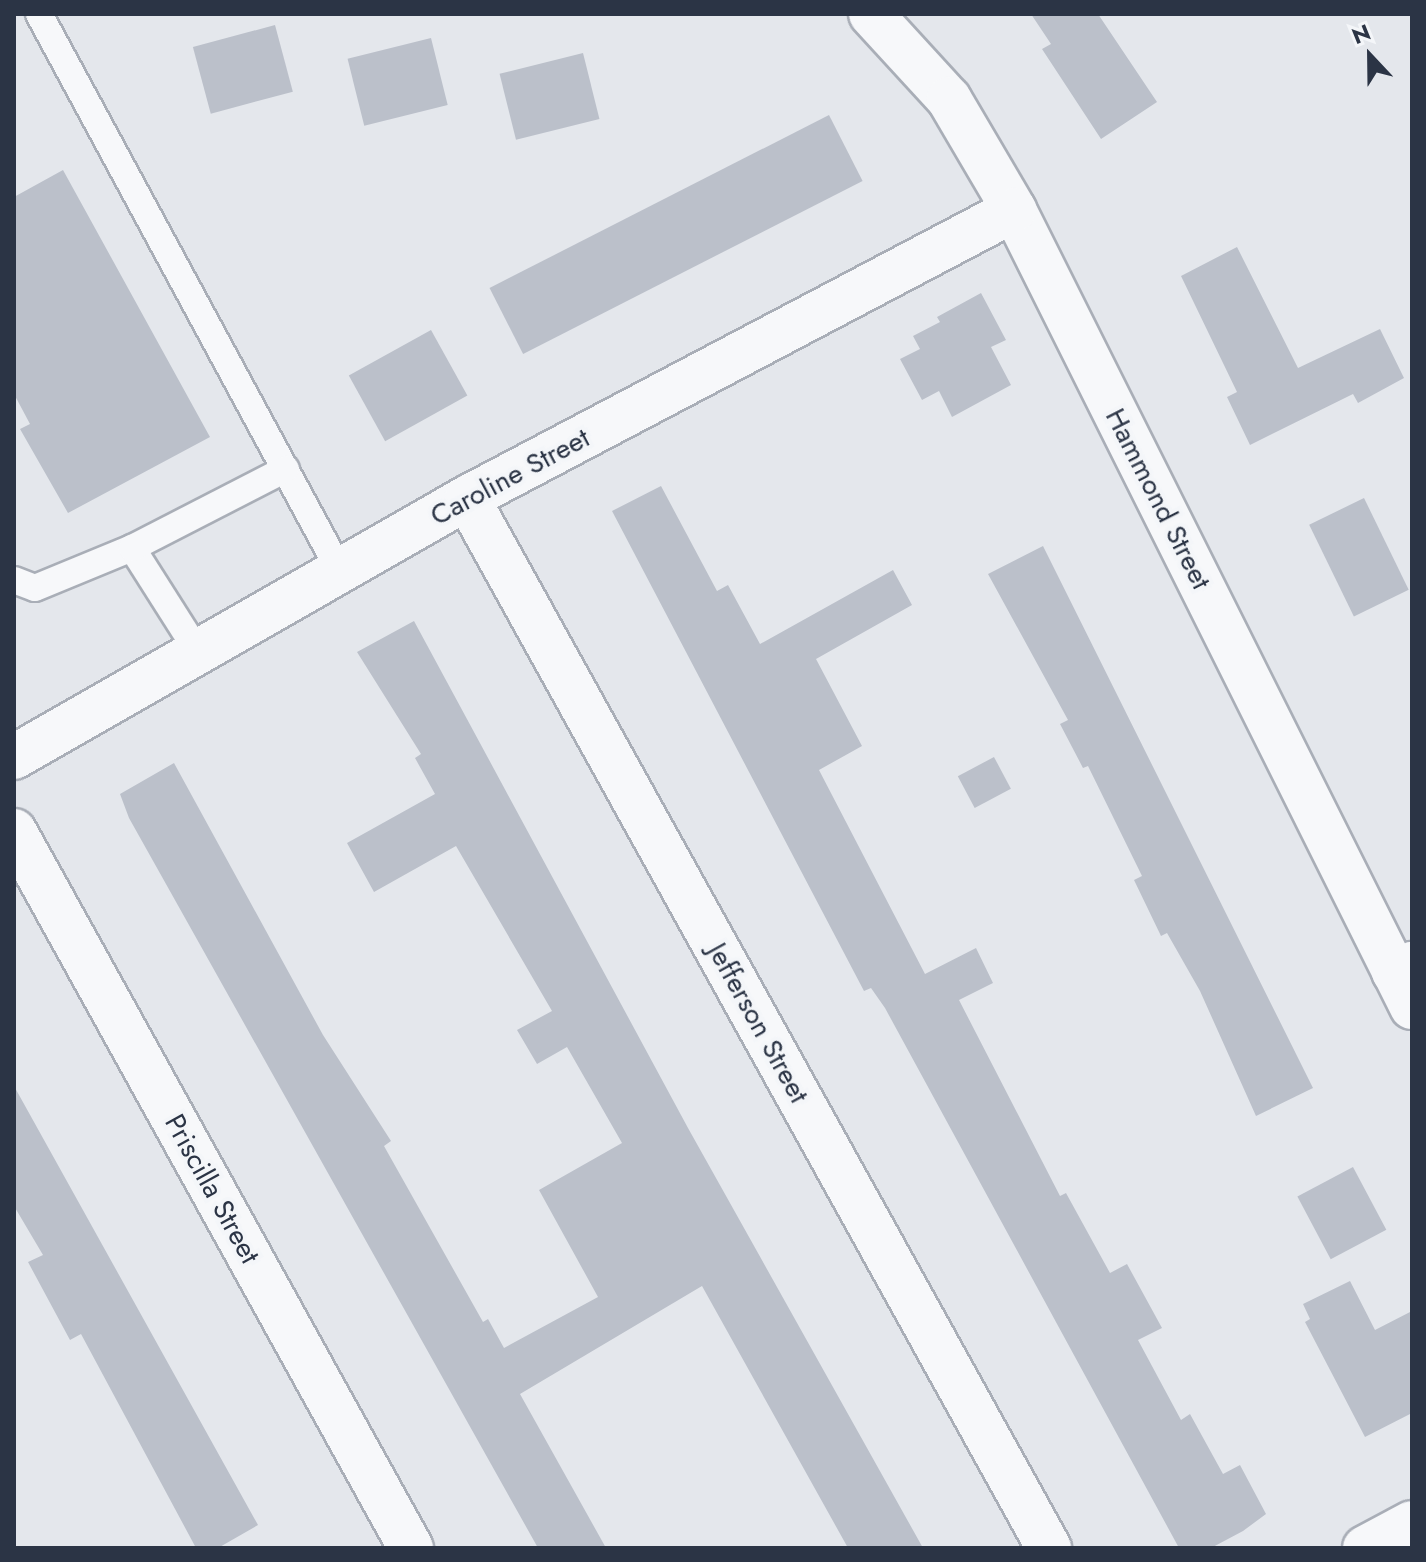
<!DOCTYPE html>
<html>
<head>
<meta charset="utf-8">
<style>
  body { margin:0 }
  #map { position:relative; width:1426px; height:1562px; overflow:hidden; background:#e4e7ec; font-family:Jost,sans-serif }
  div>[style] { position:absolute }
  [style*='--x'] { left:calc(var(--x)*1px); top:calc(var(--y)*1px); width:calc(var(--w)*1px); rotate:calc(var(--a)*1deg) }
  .building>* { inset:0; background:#bbc0ca; transform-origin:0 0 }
  .roads { filter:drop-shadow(2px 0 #a9aeb7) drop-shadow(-2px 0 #a9aeb7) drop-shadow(0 2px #a9aeb7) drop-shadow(0 -2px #a9aeb7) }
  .service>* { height:26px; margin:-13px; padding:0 13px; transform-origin:13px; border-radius:13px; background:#f7f8fa }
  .minor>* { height:44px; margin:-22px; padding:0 22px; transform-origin:22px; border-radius:22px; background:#f7f8fa }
  .tertiary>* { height:44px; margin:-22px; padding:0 22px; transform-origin:22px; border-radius:22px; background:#f7f8fa }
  span { translate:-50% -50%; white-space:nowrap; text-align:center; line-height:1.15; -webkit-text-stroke:8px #f4f6f9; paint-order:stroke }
  .street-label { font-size:28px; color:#2b3445 }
  .frame { position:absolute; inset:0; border:16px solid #2b3445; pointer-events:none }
  .north { position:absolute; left:1330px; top:16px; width:80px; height:80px; -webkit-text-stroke:6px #f4f6f9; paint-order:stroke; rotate:338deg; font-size:22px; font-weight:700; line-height:32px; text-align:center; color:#2b3445 }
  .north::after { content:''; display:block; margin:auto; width:28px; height:36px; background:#2b3445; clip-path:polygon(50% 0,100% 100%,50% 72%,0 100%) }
</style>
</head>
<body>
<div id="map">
  <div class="building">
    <i style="clip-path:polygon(1031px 14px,1098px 14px,1157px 102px,1101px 139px,1042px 49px,1051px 44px)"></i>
    <i style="left:275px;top:25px;width:69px;height:85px;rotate:75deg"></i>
    <i style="left:431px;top:38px;width:69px;height:86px;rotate:76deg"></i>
    <i style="left:583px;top:53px;width:68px;height:86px;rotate:76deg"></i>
    <i style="left:829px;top:115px;width:74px;height:381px;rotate:63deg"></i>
    <i style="clip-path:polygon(63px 170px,210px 437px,68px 513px,20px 429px,30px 424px,14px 394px,14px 197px)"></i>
    <i style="clip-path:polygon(1237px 247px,1298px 368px,1380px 329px,1404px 378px,1358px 403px,1353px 394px,1250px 445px,1227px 397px,1237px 392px,1181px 276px)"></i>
    <i style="clip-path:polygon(981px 293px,1006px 340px,991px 347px,1011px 385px,952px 417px,939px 391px,922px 400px,900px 359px,920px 349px,913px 336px,940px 322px,937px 317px)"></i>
    <i style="left:431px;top:330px;width:75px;height:94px;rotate:61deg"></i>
    <i style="clip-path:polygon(661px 486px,717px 591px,728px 585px,760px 644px,893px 570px,912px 605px,816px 659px,862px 746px,819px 770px,925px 974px,976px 948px,993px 983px,959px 1000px,1060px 1196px,1066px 1193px,1110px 1273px,1127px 1264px,1162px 1328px,1138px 1340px,1181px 1420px,1190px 1414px,1223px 1474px,1240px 1465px,1266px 1514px,1243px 1531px,1211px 1548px,1179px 1548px,885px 1008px,871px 988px,864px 991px,612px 511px)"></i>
    <i style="left:1364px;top:498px;width:102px;height:61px;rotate:64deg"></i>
    <i style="clip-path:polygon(1043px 546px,1313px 1088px,1256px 1116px,1200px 991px,1167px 933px,1161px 936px,1134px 880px,1142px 876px,1088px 766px,1083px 768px,1060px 724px,1068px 720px,988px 574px)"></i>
    <i style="clip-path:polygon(414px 621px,688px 1128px,923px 1548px,848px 1548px,702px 1286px,520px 1394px,606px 1548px,538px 1548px,129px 818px,120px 794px,174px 763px,323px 1035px,391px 1141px,384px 1146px,483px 1322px,488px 1319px,504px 1348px,598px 1297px,539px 1190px,622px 1143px,567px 1047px,537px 1064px,517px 1030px,552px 1011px,456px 846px,374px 892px,347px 843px,435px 794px,415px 758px,421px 754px,357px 652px)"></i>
    <i style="left:994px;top:757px;width:36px;height:41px;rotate:62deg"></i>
    <i style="clip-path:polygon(14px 1086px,258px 1525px,218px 1548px,196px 1548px,81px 1334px,70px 1340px,28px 1262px,43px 1255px,14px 1206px)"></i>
    <i style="left:1353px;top:1167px;width:71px;height:63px;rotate:62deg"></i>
    <i style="clip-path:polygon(1350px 1281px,1375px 1330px,1412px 1311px,1412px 1413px,1365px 1437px,1305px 1322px,1310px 1319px,1303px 1304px)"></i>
  </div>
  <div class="roads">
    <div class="service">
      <i style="--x:39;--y:14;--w:633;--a:61.61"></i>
      <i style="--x:132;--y:548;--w:123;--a:57.6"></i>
      <i style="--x:14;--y:580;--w:22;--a:21"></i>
      <i style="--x:35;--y:588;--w:105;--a:-22.4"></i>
      <i style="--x:132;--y:548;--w:173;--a:-27.2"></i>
    </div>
    <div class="minor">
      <i style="--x:871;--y:14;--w:115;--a:47.5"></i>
      <i style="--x:949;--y:99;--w:129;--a:59.6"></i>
      <i style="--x:1014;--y:210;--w:891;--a:63.46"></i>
      <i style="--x:467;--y:498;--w:1201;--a:61"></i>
      <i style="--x:14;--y:757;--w:522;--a:-29.76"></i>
      <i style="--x:467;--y:498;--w:618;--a:-27.77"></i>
      <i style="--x:14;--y:831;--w:820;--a:61.03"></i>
      <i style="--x:1365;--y:1548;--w:53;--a:-28"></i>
    </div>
    <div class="tertiary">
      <i style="--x:1394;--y:972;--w:20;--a:-24"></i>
    </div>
  </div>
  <div class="street-label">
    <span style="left:510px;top:477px;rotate:-28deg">Caroline Street</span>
    <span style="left:1158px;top:499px;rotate:63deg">Hammond Street</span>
    <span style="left:758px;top:1023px;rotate:61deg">Jefferson Street</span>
    <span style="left:212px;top:1189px;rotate:61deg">Priscilla Street</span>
  </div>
  <div class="frame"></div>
  <div class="north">N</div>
</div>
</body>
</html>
